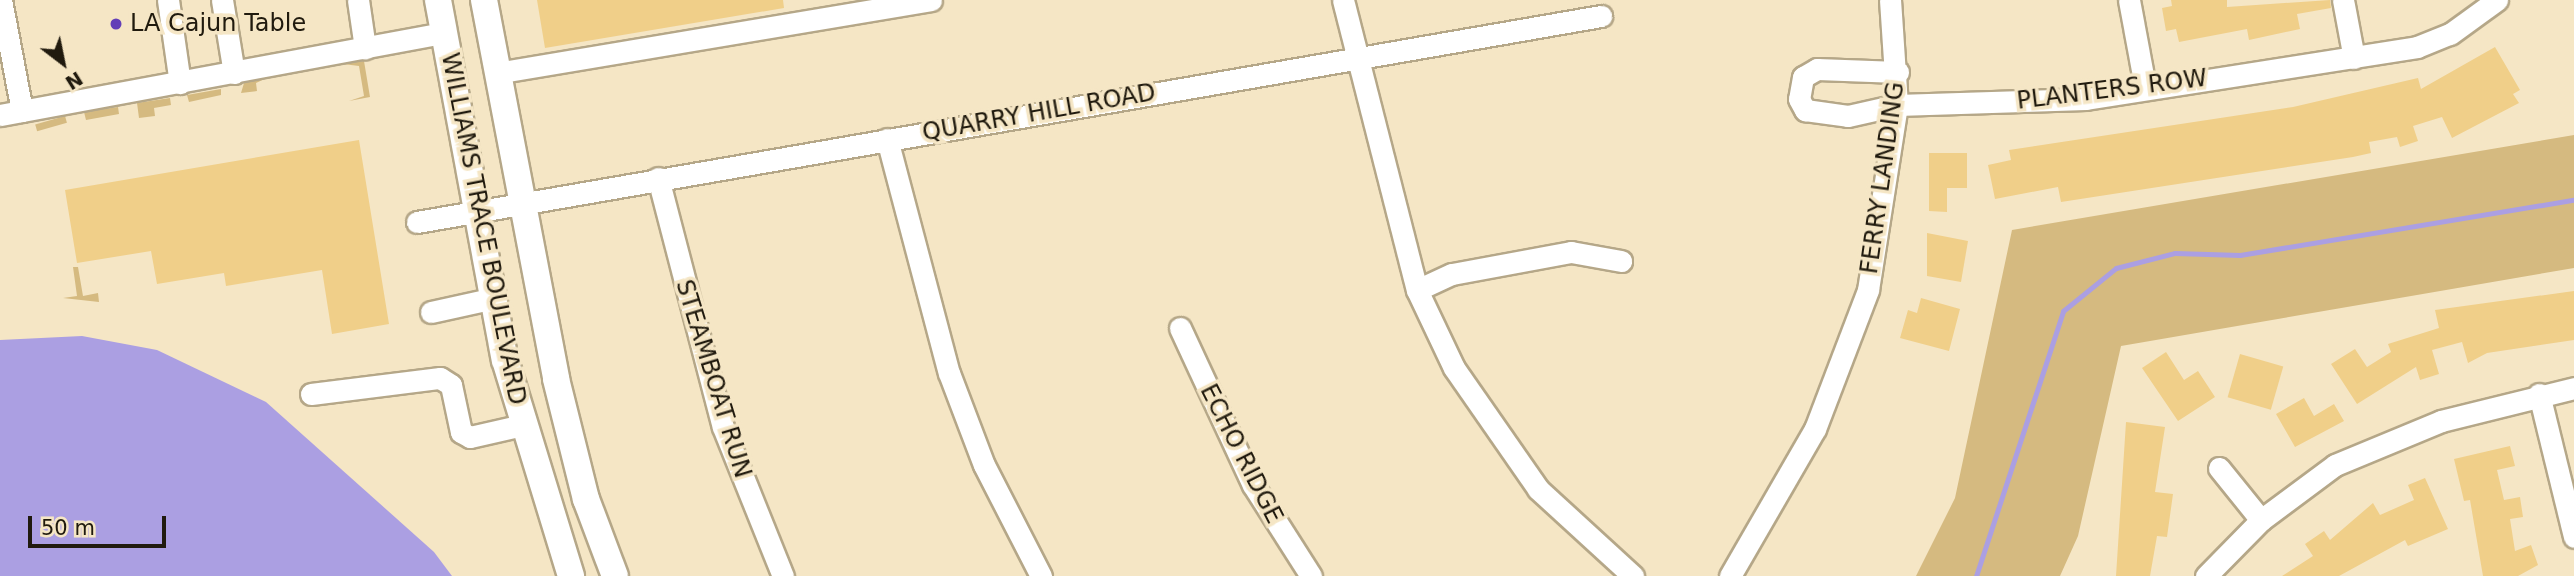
<!DOCTYPE html>
<html>
<head>
<meta charset="utf-8">
<style>
  body { margin:0 }
  #map { position:relative; width:2574px; height:576px; overflow:hidden; background:#f5e6c5; font-family:"DejaVu Sans",sans-serif }
  div>[style] { position:absolute }
  [style*='--x'] { left:calc(var(--x)*1px); top:calc(var(--y)*1px); width:calc(var(--w)*1px); rotate:calc(var(--a)*1deg) }
  .green>* { inset:0; background:#d5ba80; transform-origin:0 0 }
  .water>* { inset:0; background:#ab9fe2 }
  .stream>* { height:5px; margin:-2.5px; padding:0 2.5px; transform-origin:2.5px; border-radius:2.5px; background:#ab9fe2 }
  .building>* { inset:0; background:#f0cf89; transform-origin:0 0 }
  .roads { filter:drop-shadow(2px 0 #b5a788) drop-shadow(-2px 0 #b5a788) drop-shadow(0 2px #b5a788) drop-shadow(0 -2px #b5a788) }
  .minor>* { height:21px; margin:-10.5px; padding:0 10.5px; transform-origin:10.5px; border-radius:10.5px; background:#fff }
  .major>* { height:26px; margin:-13px; padding:0 13px; transform-origin:13px; border-radius:13px; background:#fff }
  .dots>* { width:19px; height:19px; translate:-50% -50%; box-sizing:border-box; border:4px solid #f5e6c5; border-radius:50% }
  span { translate:-50% -50%; white-space:nowrap; text-align:center; line-height:1.15; -webkit-text-stroke:7px #f5e6c5; paint-order:stroke }
  .poi-label { font-size:24px; color:#201a0e }
  .left { translate:0 -50%; text-align:left }
  .street-label { font-size:24px; color:#201a0e }
  .north { position:absolute; left:28px; top:28px; width:70px; height:70px; -webkit-text-stroke:5px #f5e6c5; paint-order:stroke; rotate:148deg; font-size:19px; font-weight:700; line-height:28px; text-align:center; color:#201a0e }
  .north::after { content:''; display:block; margin:auto; width:24px; height:32px; background:#201a0e; clip-path:polygon(50% 0,100% 100%,50% 72%,0 100%) }
  .scale { position:absolute; left:28px; top:516px; width:138px; height:32px; box-sizing:border-box; border:4px solid #201a0e; border-top:0; padding-left:9px; font-size:21px; line-height:24px; white-space:nowrap; color:#201a0e; -webkit-text-stroke:5px #f5e6c5; paint-order:stroke }
</style>
</head>
<body>
<div id="map">
  <div class="green">
    <i style="clip-path:polygon(364px 61px,370px 97px,349px 101px,364px 96px,359px 66px,343px 64px)"></i>
    <i style="clip-path:polygon(271px 76px,256px 83px,257px 91px,241px 93px,244px 83px)"></i>
    <i style="clip-path:polygon(221px 89px,221px 95px,189px 102px,187px 95px)"></i>
    <i style="clip-path:polygon(170px 98px,171px 105px,154px 108px,155px 116px,139px 118px,137px 103px)"></i>
    <i style="clip-path:polygon(118px 107px,119px 114px,86px 120px,84px 112px)"></i>
    <i style="left:65px;top:116px;width:7px;height:31px;rotate:74deg"></i>
    <i style="clip-path:polygon(2574px 135px,2574px 268px,2121px 346px,2078px 536px,2060px 576px,1916px 576px,1955px 498px,2012px 230px)"></i>
    <i style="clip-path:polygon(73px 267px,78px 267px,83px 296px,98px 293px,99px 302px,63px 298px,77px 296px)"></i>
  </div>
  <div class="water">
    <i style="clip-path:polygon(82px 336px,157px 350px,266px 402px,434px 552px,452px 576px,0 576px,0 340px)"></i>
  </div>
  <div class="stream">
    <i style="--x:1976;--y:576;--w:279;--a:-71.8"></i>
    <i style="--x:2063;--y:311;--w:68;--a:-39.1"></i>
    <i style="--x:2116;--y:268;--w:61;--a:-14.3"></i>
    <i style="--x:2175;--y:253;--w:65;--a:1.8"></i>
    <i style="--x:2240;--y:255;--w:338;--a:-9.4"></i>
  </div>
  <div class="building">
    <i style="clip-path:polygon(537px 0,783px 0,784px 8px,545px 48px)"></i>
    <i style="clip-path:polygon(2171px 0,2227px 0,2227px 7px,2330px 0,2331px 8px,2297px 14px,2300px 29px,2249px 40px,2247px 29px,2179px 42px,2176px 29px,2166px 31px,2162px 8px,2172px 6px)"></i>
    <i style="clip-path:polygon(2495px 47px,2520px 90px,2513px 94px,2519px 103px,2452px 138px,2442px 117px,2413px 126px,2418px 141px,2400px 147px,2397px 137px,2369px 142px,2371px 153px,2353px 157px,2061px 202px,2058px 187px,1995px 199px,1988px 165px,2011px 160px,2009px 150px,2293px 107px,2418px 78px,2421px 89px)"></i>
    <i style="clip-path:polygon(359px 140px,389px 324px,332px 334px,322px 270px,226px 286px,224px 273px,157px 284px,151px 251px,77px 263px,65px 190px)"></i>
    <i style="clip-path:polygon(1929px 153px,1967px 153px,1967px 188px,1947px 188px,1947px 212px,1929px 211px)"></i>
    <i style="clip-path:polygon(1927px 233px,1968px 241px,1961px 282px,1927px 276px)"></i>
    <i style="clip-path:polygon(2574px 291px,2574px 340px,2487px 353px,2468px 363px,2462px 342px,2432px 350px,2439px 374px,2420px 380px,2416px 367px,2357px 404px,2331px 364px,2355px 349px,2367px 367px,2391px 352px,2388px 344px,2439px 328px,2435px 310px)"></i>
    <i style="clip-path:polygon(1921px 298px,1960px 309px,1949px 351px,1900px 338px,1908px 310px,1917px 313px)"></i>
    <i style="clip-path:polygon(2166px 352px,2184px 380px,2198px 371px,2215px 397px,2178px 421px,2142px 368px)"></i>
    <i style="left:2240px;top:354px;width:45px;height:45px;rotate:16deg"></i>
    <i style="clip-path:polygon(2304px 398px,2314px 416px,2334px 404px,2344px 421px,2295px 447px,2276px 414px)"></i>
    <i style="clip-path:polygon(2126px 422px,2165px 427px,2155px 492px,2173px 494px,2167px 537px,2157px 536px,2150px 576px,2116px 576px)"></i>
    <i style="clip-path:polygon(2510px 446px,2515px 466px,2497px 470px,2504px 500px,2520px 497px,2523px 517px,2510px 519px,2515px 551px,2531px 545px,2538px 565px,2518px 576px,2483px 576px,2470px 500px,2464px 501px,2454px 459px)"></i>
    <i style="clip-path:polygon(2425px 478px,2448px 529px,2408px 546px,2405px 540px,2339px 576px,2282px 576px,2313px 556px,2305px 544px,2324px 531px,2330px 540px,2373px 503px,2380px 515px,2414px 500px,2408px 485px)"></i>
  </div>
  <div class="roads">
    <div class="minor">
      <i style="--x:1;--y:0;--w:113;--a:79.3"></i>
      <i style="--x:168;--y:0;--w:84;--a:81.8"></i>
      <i style="--x:222;--y:0;--w:74;--a:80.7"></i>
      <i style="--x:358;--y:0;--w:49;--a:81.7"></i>
      <i style="--x:1343;--y:0;--w:299;--a:75.7"></i>
      <i style="--x:1417;--y:290;--w:86;--a:64.6"></i>
      <i style="--x:1454;--y:368;--w:147;--a:55.2"></i>
      <i style="--x:1538;--y:489;--w:129;--a:42.5"></i>
      <i style="--x:2129;--y:0;--w:87;--a:79.5"></i>
      <i style="--x:2343;--y:0;--w:59;--a:79.3"></i>
      <i style="--x:1898;--y:72;--w:81;--a:-177.9"></i>
      <i style="--x:1817;--y:69;--w:16;--a:150"></i>
      <i style="--x:1803;--y:77;--w:22;--a:100"></i>
      <i style="--x:1799;--y:99;--w:13;--a:61"></i>
      <i style="--x:1805;--y:110;--w:43;--a:7.9"></i>
      <i style="--x:1848;--y:116;--w:50;--a:-12.7"></i>
      <i style="--x:1897;--y:105;--w:189;--a:-1.8"></i>
      <i style="--x:2086;--y:99;--w:335;--a:-8.9"></i>
      <i style="--x:2417;--y:47;--w:35;--a:-22"></i>
      <i style="--x:2450;--y:34;--w:58;--a:-35.9"></i>
      <i style="--x:496;--y:73;--w:441;--a:-9.5"></i>
      <i style="--x:0;--y:115;--w:452;--a:-10.5"></i>
      <i style="--x:887;--y:139;--w:242;--a:75.2"></i>
      <i style="--x:949;--y:373;--w:98;--a:69.2"></i>
      <i style="--x:984;--y:465;--w:125;--a:62.8"></i>
      <i style="--x:658;--y:178;--w:257;--a:75.4"></i>
      <i style="--x:723;--y:427;--w:161;--a:68.1"></i>
      <i style="--x:417;--y:222;--w:1202;--a:-9.87"></i>
      <i style="--x:1417;--y:290;--w:38;--a:-25"></i>
      <i style="--x:1452;--y:274;--w:121;--a:-10.5"></i>
      <i style="--x:1571;--y:252;--w:51;--a:10.2"></i>
      <i style="--x:431;--y:312;--w:65;--a:-12.5"></i>
      <i style="--x:1180;--y:328;--w:173;--a:65.1"></i>
      <i style="--x:1253;--y:485;--w:108;--a:57.5"></i>
      <i style="--x:311;--y:394;--w:130;--a:-7.1"></i>
      <i style="--x:440;--y:378;--w:13;--a:32"></i>
      <i style="--x:451;--y:385;--w:48;--a:78"></i>
      <i style="--x:461;--y:432;--w:10;--a:29"></i>
      <i style="--x:470;--y:437;--w:54;--a:-12.8"></i>
      <i style="--x:2539;--y:394;--w:147;--a:76.2"></i>
      <i style="--x:2219;--y:468;--w:67;--a:51.1"></i>
      <i style="--x:1730;--y:576;--w:170;--a:-60"></i>
      <i style="--x:1815;--y:429;--w:149;--a:-69.1"></i>
      <i style="--x:1868;--y:290;--w:187;--a:-81.1"></i>
      <i style="--x:1897;--y:105;--w:105;--a:-93.8"></i>
      <i style="--x:2206;--y:576;--w:78;--a:-45.5"></i>
      <i style="--x:2261;--y:520;--w:92;--a:-36.6"></i>
      <i style="--x:2335;--y:465;--w:115;--a:-22.5"></i>
      <i style="--x:2441;--y:421;--w:137;--a:-13.9"></i>
    </div>
    <div class="major">
      <i style="--x:438;--y:0;--w:366;--a:79.5"></i>
      <i style="--x:505;--y:360;--w:226;--a:73"></i>
      <i style="--x:484;--y:0;--w:386;--a:79.2"></i>
      <i style="--x:556;--y:379;--w:124;--a:76"></i>
      <i style="--x:586;--y:499;--w:82;--a:69.4"></i>
    </div>
  </div>
  <div class="dots">
    <i style="left:116px;top:24px;background:#633fb7"></i>
  </div>
  <div class="poi-label">
    <span class="left" style="left:130px;top:24px">LA Cajun Table</span>
  </div>
  <div class="street-label">
    <span style="left:2112px;top:90px;rotate:-7deg">PLANTERS ROW</span>
    <span style="left:1039px;top:113px;rotate:-10deg">QUARRY HILL ROAD</span>
    <span style="left:1883px;top:178px;rotate:-82deg">FERRY LANDING</span>
    <span style="left:483px;top:229px;rotate:79deg">WILLIAMS TRACE BOULEVARD</span>
    <span style="left:713px;top:379px;rotate:73deg">STEAMBOAT RUN</span>
    <span style="left:1241px;top:454px;rotate:63deg">ECHO RIDGE</span>
  </div>
  <div class="north">N</div>
  <div class="scale">50 m</div>
</div>
</body>
</html>
